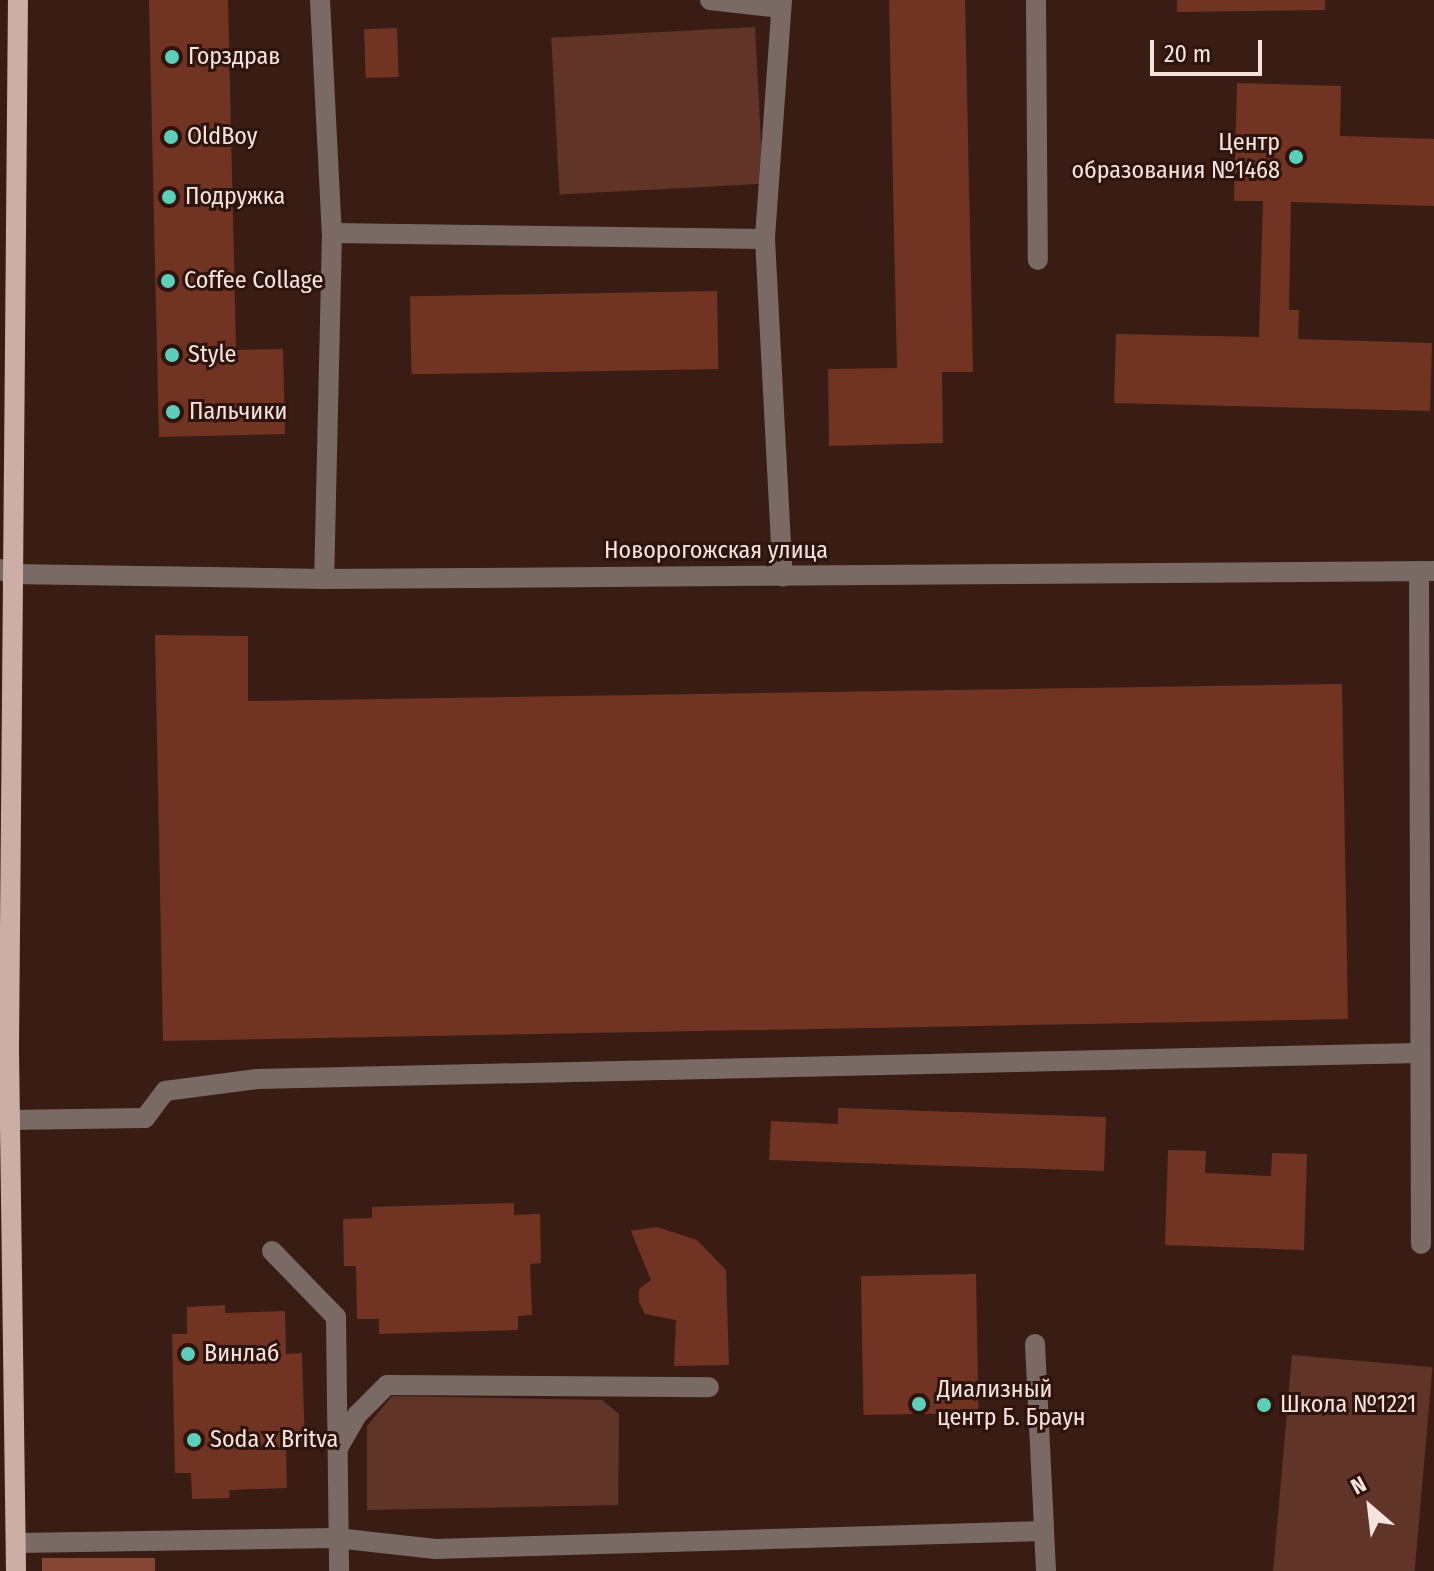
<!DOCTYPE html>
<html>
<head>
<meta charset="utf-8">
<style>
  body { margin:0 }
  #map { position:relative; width:1434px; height:1571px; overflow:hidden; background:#391d15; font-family:"Fira Sans Condensed",sans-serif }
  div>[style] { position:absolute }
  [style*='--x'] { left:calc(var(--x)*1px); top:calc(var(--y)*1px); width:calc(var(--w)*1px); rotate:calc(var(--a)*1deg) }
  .green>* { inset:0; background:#603427; transform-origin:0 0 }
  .forest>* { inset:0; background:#854634; transform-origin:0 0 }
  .building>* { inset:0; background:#713423; transform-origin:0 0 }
  .minor>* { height:20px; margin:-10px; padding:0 10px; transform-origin:10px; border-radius:10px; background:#796a65 }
  .major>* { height:20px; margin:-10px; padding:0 10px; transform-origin:10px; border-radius:10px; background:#cdaea5 }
  .dots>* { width:22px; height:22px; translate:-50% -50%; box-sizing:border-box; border:4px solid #2e140c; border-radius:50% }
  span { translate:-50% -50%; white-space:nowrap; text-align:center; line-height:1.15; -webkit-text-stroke:6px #2e140c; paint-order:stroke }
  .poi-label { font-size:24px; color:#f7e3de }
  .left { translate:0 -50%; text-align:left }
  .right { translate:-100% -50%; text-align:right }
  .street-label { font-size:24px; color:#f7e3de }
  .north { position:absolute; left:1330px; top:1467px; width:80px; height:80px; -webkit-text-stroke:6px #2e140c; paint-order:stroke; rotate:332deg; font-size:22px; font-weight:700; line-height:32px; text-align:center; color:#f7e3de }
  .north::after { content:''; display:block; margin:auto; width:28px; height:36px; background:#f7e3de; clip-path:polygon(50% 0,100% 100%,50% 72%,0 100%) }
  .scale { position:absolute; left:1150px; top:40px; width:112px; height:36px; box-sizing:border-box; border:4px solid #f7e3de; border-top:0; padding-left:10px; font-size:24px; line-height:28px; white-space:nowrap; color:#f7e3de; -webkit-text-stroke:6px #2e140c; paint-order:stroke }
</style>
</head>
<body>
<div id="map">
  <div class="green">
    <i style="left:755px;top:27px;width:157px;height:204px;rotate:87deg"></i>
    <i style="left:1292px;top:1355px;width:141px;height:217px;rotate:5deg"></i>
    <i style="clip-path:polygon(392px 1396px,602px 1400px,619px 1414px,618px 1505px,367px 1510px,367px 1426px)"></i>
  </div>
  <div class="forest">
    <i style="left:155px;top:1558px;width:13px;height:113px;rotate:90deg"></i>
  </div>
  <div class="building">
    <i style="clip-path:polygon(149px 0,228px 0,236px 350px,283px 349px,285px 434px,159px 437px)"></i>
    <i style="clip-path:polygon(889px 0,965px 0,973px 372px,942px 372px,943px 443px,829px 446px,828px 369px,897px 368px)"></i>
    <i style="clip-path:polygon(1177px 0,1325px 0,1325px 10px,1177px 12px)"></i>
    <i style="left:397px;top:28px;width:49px;height:33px;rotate:88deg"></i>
    <i style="clip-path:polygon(1237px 83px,1341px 86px,1340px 136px,1434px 139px,1434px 206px,1291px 202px,1289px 310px,1299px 310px,1298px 339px,1432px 343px,1430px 411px,1114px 403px,1116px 334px,1259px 337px,1263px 201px,1234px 201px)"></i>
    <i style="left:717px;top:291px;width:78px;height:307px;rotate:89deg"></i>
    <i style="clip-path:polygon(155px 635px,248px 636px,248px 701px,1342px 684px,1348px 1019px,163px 1041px)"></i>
    <i style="clip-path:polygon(838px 1108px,1106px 1117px,1104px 1171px,769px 1160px,771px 1121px,838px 1124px)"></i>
    <i style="clip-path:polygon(1168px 1150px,1206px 1151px,1205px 1173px,1271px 1176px,1272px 1153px,1307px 1154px,1304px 1250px,1165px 1245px)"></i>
    <i style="clip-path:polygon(514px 1203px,514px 1215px,540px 1214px,541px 1263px,530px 1264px,532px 1315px,518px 1316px,518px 1330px,379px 1334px,379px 1319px,357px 1319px,356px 1266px,344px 1266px,343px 1219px,372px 1218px,372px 1207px)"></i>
    <i style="clip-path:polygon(657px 1227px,697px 1240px,726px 1270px,729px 1365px,674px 1366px,676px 1320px,645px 1314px,639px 1302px,639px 1289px,651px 1280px,631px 1231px)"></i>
    <i style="left:976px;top:1274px;width:139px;height:115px;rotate:89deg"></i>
    <i style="clip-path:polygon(225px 1305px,225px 1313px,285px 1311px,286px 1354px,302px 1353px,305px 1447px,286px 1447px,287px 1488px,229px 1490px,230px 1498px,192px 1499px,191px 1473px,175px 1473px,172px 1334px,187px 1334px,187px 1307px)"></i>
  </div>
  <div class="minor">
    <i style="--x:320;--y:0;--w:233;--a:87.1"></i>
    <i style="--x:332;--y:233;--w:346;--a:91.3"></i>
    <i style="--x:710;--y:0;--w:69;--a:6.6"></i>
    <i style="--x:782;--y:0;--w:240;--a:94.1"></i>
    <i style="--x:765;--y:239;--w:338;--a:87"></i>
    <i style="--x:1036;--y:0;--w:260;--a:89.6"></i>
    <i style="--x:332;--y:233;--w:433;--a:0.8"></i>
    <i style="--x:0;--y:569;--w:11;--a:27"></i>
    <i style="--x:10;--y:574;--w:314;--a:0.9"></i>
    <i style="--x:324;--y:579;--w:1110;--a:-0.41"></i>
    <i style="--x:1419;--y:571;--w:673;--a:89.83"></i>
    <i style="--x:9;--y:1120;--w:136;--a:-0.8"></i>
    <i style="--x:145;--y:1118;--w:34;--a:-53"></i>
    <i style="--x:165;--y:1091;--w:93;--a:-7.4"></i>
    <i style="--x:257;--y:1079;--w:1163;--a:-1.28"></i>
    <i style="--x:272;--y:1251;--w:92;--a:45.9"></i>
    <i style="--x:336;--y:1317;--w:254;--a:89.3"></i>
    <i style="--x:1035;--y:1344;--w:187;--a:87.2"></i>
    <i style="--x:338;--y:1448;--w:38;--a:-60"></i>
    <i style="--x:357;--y:1415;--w:42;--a:-45"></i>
    <i style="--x:387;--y:1385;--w:322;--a:0.4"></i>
    <i style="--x:16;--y:1543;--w:320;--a:-0.9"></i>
    <i style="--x:336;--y:1538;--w:100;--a:6.3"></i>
    <i style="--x:435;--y:1549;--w:609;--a:-1.69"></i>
    <i style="--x:1044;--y:1531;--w:40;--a:87.1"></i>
  </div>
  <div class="major">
    <i style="--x:16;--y:1571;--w:523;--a:-90.77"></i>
    <i style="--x:9;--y:1048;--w:1048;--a:-89.51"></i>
  </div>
  <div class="dots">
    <i style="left:172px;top:57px;background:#5dceb9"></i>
    <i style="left:171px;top:137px;background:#5dceb9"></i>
    <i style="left:1296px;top:157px;background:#5dceb9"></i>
    <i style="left:169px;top:197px;background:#5dceb9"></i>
    <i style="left:168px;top:281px;background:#5dceb9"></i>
    <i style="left:172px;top:355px;background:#5dceb9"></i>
    <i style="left:173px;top:412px;background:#5dceb9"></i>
    <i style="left:188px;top:1354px;background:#5dceb9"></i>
    <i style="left:919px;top:1404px;background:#5dceb9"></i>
    <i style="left:1264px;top:1405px;background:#5dceb9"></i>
    <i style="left:194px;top:1440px;background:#5dceb9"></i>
  </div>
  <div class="poi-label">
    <span class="left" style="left:188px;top:57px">Горздрав</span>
    <span class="left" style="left:187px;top:137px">OldBoy</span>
    <span class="right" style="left:1280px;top:157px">Центр<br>образования №1468</span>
    <span class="left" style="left:185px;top:197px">Подружка</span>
    <span class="left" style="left:184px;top:281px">Coffee Collage</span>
    <span class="left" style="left:188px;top:355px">Style</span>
    <span class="left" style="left:189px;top:412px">Пальчики</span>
    <span class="left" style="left:204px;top:1354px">Винлаб</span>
    <span class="left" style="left:937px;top:1404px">Диализный<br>центр Б. Браун</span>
    <span class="left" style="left:1280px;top:1405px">Школа №1221</span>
    <span class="left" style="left:210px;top:1440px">Soda x Britva</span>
  </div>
  <div class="street-label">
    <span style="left:716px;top:551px">Новорогожская улица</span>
  </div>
  <div class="north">N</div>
  <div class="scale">20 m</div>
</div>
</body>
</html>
